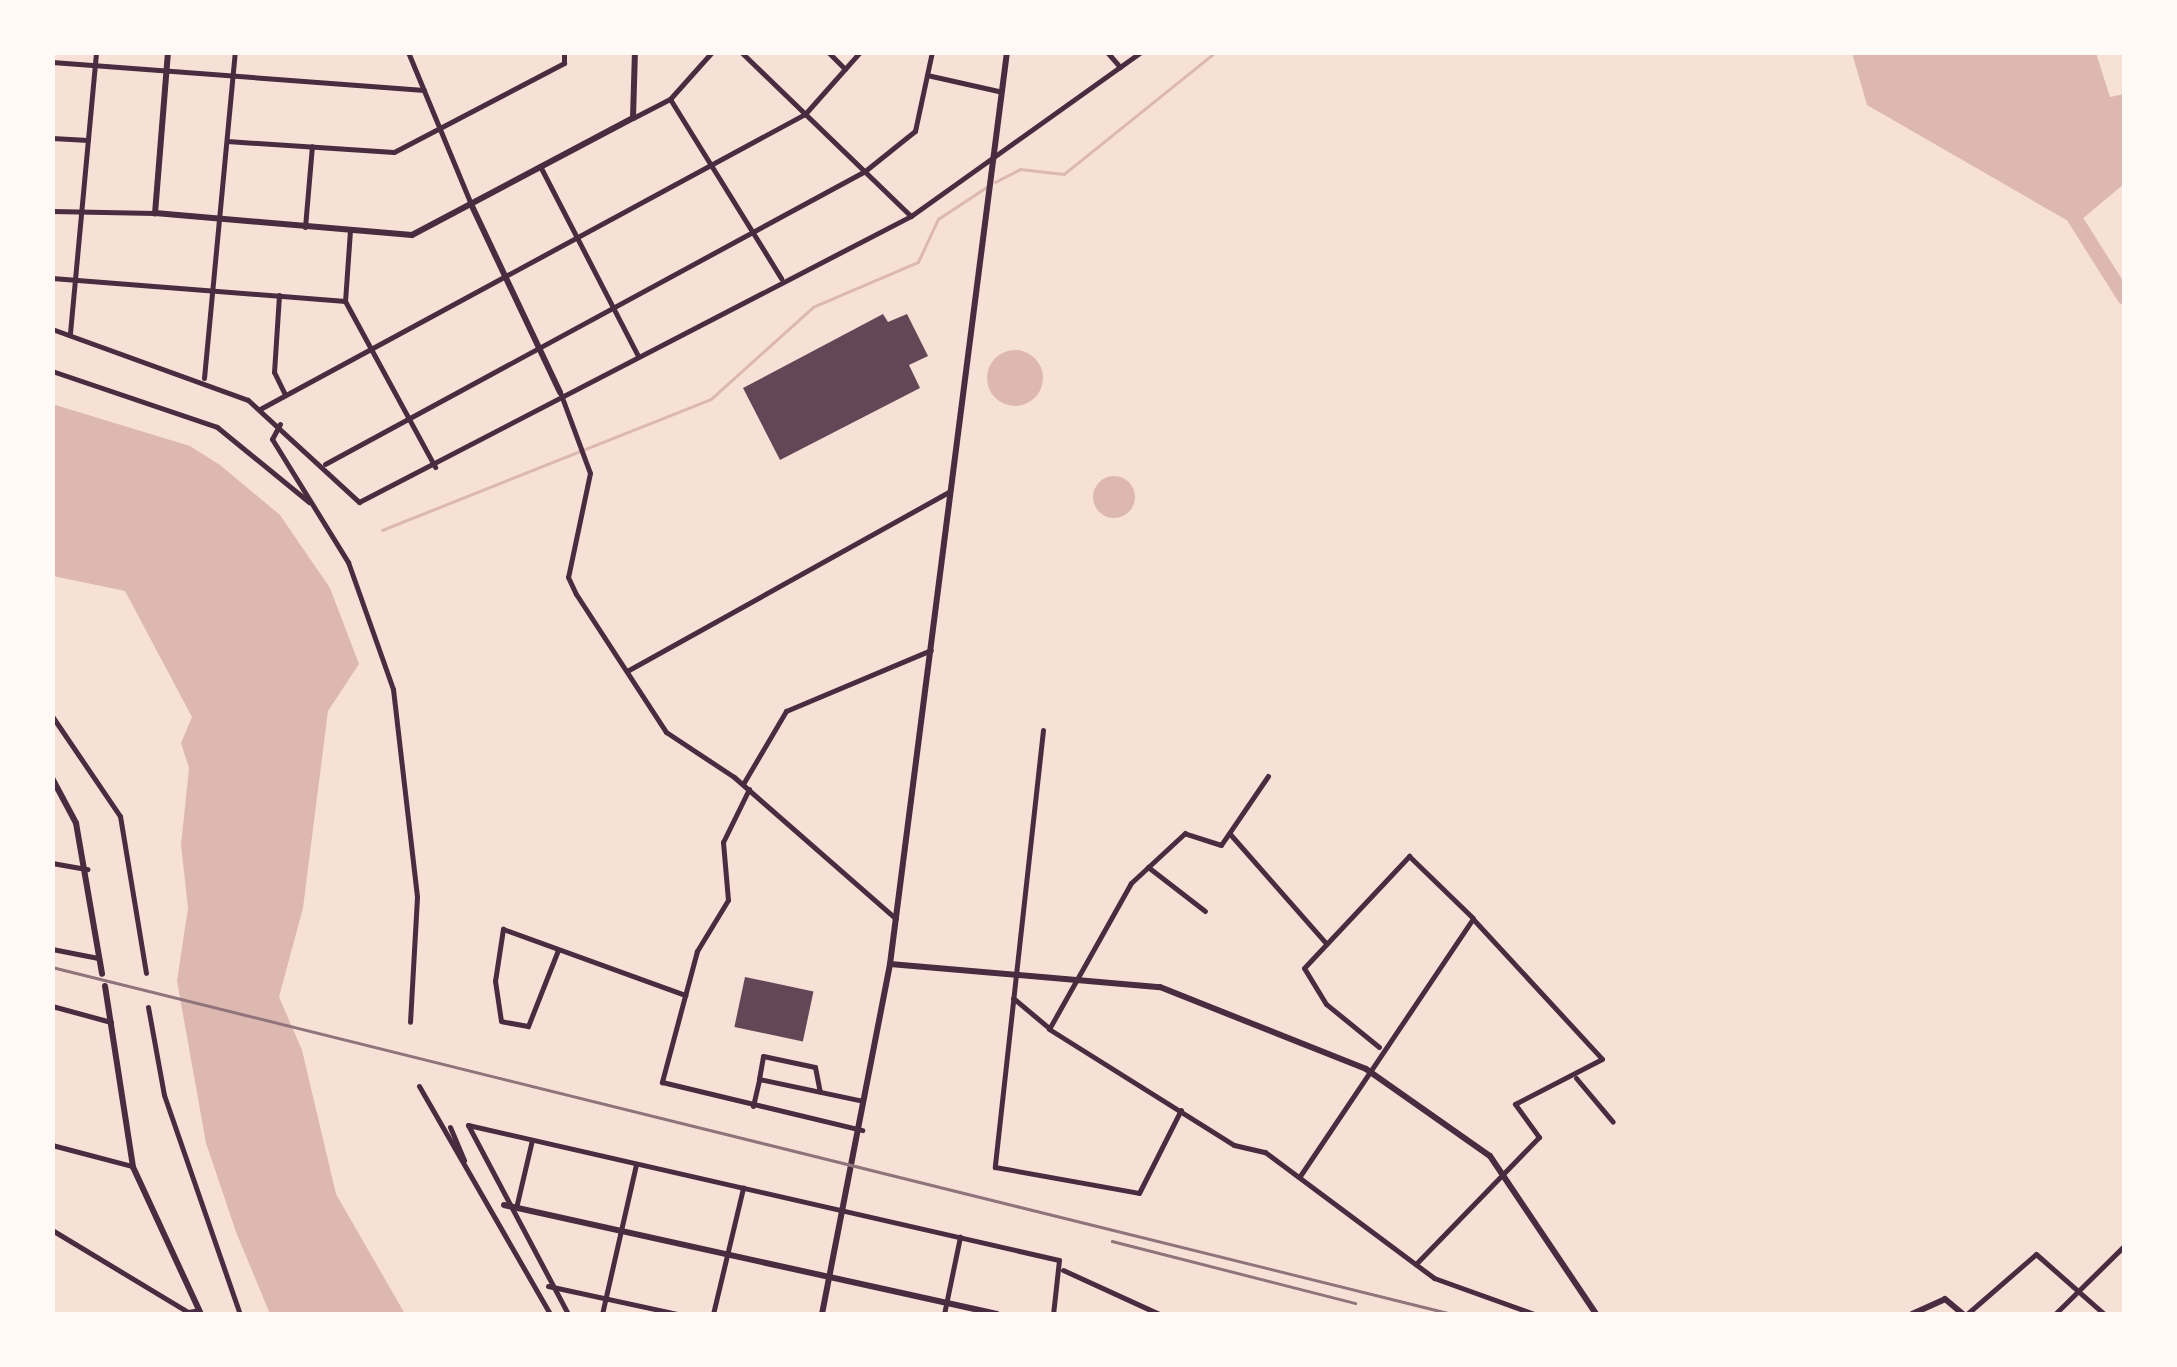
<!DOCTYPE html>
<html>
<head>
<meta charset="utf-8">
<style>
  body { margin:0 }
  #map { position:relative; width:2177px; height:1367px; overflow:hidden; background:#f7e1d7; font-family:Figtree,sans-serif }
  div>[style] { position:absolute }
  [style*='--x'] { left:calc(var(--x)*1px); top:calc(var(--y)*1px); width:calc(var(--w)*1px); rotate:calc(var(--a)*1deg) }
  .water>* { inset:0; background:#dcb8b0 }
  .round { border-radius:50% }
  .stream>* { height:2.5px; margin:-1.25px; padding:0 1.25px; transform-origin:1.25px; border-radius:1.25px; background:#dcb8b0 }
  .river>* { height:15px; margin:-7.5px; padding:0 7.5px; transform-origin:7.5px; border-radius:7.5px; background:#dcb8b0 }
  .building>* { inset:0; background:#644757; transform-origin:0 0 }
  .minor>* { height:5px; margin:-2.5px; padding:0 2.5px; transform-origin:2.5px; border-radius:2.5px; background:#4a2c40 }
  .tertiary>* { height:6px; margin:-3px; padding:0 3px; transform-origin:3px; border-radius:3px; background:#4a2c40 }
  .rail>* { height:2.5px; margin:-1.25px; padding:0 1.25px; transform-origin:1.25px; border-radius:1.25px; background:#8f747c }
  span { translate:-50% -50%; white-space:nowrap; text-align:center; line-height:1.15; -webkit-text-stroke:8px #fffaf5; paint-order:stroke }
  .frame { position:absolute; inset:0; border:55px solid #fffaf5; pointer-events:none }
</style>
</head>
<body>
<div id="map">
  <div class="water">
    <i style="clip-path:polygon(1852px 53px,2096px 53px,2110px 97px,2124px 94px,2124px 184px,2075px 225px,1867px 105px)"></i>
    <i class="round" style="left:987px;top:350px;width:56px;height:56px"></i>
    <i style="clip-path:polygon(52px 404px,190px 446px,220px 465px,280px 515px,330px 588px,359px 664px,328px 711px,303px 908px,279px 997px,302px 1050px,336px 1194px,405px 1314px,270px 1314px,236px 1232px,206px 1143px,177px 981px,188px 908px,181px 845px,189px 768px,181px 743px,192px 717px,125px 591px,53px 576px)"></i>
    <i class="round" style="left:1093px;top:476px;width:42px;height:42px"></i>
  </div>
  <div class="stream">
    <i style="--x:995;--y:182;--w:28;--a:-27"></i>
    <i style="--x:1020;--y:169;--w:44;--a:6.5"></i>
    <i style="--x:1064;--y:174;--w:195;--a:-38.8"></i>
    <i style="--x:382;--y:530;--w:354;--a:-21.7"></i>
    <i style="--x:711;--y:399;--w:137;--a:-42"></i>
    <i style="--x:813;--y:307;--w:114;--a:-23.2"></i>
    <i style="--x:918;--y:262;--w:47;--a:-65.1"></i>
    <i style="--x:938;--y:219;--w:60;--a:-33.4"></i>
  </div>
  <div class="river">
    <i style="--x:2068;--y:208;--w:105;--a:57.8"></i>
  </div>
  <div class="building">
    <i style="clip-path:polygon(883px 314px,888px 322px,907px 314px,928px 356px,909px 365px,920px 388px,780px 460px,743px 388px)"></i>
    <i style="left:745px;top:977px;width:70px;height:51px;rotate:12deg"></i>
  </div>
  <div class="minor">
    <i style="--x:408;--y:52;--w:165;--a:67.5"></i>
    <i style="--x:741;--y:52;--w:236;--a:44"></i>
    <i style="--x:828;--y:52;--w:24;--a:45"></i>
    <i style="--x:1107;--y:52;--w:20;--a:49"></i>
    <i style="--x:52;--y:62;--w:373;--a:4.3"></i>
    <i style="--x:927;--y:75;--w:73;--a:12.7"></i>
    <i style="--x:670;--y:99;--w:211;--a:58.2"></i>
    <i style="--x:633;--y:118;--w:42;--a:-27.2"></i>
    <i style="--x:670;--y:99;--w:63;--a:-48.2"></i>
    <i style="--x:52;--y:138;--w:36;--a:3"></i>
    <i style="--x:227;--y:141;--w:167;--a:3.8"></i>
    <i style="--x:394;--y:152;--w:192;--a:-27.6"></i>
    <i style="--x:564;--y:63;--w:11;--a:-90"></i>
    <i style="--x:540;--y:166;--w:212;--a:62.7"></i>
    <i style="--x:52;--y:211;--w:103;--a:1.1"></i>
    <i style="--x:305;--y:227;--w:81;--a:-85.1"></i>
    <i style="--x:350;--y:230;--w:71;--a:94"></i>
    <i style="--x:345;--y:301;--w:189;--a:61.5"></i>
    <i style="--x:52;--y:278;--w:294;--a:4.5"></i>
    <i style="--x:279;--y:295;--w:77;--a:93.7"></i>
    <i style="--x:274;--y:372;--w:25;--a:64"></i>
    <i style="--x:52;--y:329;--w:208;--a:19.9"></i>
    <i style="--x:248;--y:400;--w:151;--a:42.6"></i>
    <i style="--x:359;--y:502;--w:622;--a:-27.39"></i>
    <i style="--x:911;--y:216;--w:282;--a:-35.5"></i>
    <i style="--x:70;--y:333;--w:282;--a:-84.7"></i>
    <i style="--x:52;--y:371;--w:174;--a:18.7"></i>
    <i style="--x:217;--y:427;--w:119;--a:39.2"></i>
    <i style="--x:204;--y:378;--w:327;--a:-84.6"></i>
    <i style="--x:560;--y:392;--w:86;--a:69.7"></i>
    <i style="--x:590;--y:473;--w:106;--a:101.9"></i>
    <i style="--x:568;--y:577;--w:19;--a:65"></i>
    <i style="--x:576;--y:594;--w:165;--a:56.9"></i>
    <i style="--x:666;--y:732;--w:82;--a:33.5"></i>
    <i style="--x:734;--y:777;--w:215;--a:41.2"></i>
    <i style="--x:260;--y:409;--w:620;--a:-28.43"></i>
    <i style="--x:805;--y:114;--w:83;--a:-48.4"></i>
    <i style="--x:280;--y:424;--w:17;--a:118"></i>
    <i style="--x:272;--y:439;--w:145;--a:58.3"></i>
    <i style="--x:348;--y:562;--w:135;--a:70.5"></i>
    <i style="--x:393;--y:689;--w:209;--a:83.4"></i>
    <i style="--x:417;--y:897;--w:125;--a:93.2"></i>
    <i style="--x:325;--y:464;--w:614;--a:-28.48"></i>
    <i style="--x:865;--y:171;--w:64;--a:-38.7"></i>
    <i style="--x:915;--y:131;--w:81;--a:-77.9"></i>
    <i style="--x:627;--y:671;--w:368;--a:-29.1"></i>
    <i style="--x:52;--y:716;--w:121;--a:55.8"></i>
    <i style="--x:120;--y:816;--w:159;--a:80.6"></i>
    <i style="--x:1043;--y:730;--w:440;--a:96.3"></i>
    <i style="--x:995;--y:1167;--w:146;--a:10.2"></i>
    <i style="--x:1139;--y:1193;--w:93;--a:-63.2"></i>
    <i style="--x:1268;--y:776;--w:83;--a:124.3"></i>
    <i style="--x:1221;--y:845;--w:38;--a:-162"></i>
    <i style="--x:1185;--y:833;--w:74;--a:137.2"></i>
    <i style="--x:1131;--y:883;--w:167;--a:119.3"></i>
    <i style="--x:1049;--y:1029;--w:218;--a:32.1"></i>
    <i style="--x:1234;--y:1145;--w:32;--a:13"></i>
    <i style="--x:1265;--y:1152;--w:211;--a:36.7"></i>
    <i style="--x:1434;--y:1278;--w:106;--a:19.8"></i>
    <i style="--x:743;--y:784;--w:85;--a:-59.5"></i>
    <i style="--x:786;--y:711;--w:157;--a:-22.8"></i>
    <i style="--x:749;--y:789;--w:59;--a:116.1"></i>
    <i style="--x:723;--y:842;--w:58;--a:85.1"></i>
    <i style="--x:728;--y:900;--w:60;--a:121.3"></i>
    <i style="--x:697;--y:951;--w:136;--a:105"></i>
    <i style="--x:662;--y:1082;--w:206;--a:13.5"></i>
    <i style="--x:1230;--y:834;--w:144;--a:48.7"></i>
    <i style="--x:52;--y:863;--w:36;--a:10"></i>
    <i style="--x:1148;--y:867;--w:72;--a:37.7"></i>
    <i style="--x:52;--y:949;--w:47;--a:11.1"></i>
    <i style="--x:558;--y:950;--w:82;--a:111.5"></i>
    <i style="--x:528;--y:1026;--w:27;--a:-170"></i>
    <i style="--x:501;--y:1021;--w:40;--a:-98.5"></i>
    <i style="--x:495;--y:981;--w:53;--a:-81.3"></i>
    <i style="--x:503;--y:929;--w:194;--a:19.9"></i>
    <i style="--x:1013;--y:998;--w:47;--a:39.8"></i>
    <i style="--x:52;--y:1006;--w:61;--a:15.2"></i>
    <i style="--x:148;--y:1007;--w:89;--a:79.7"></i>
    <i style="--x:164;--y:1095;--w:232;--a:70.9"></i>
    <i style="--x:1379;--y:1047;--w:68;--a:-140.9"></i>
    <i style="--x:1326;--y:1004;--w:42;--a:-121.4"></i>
    <i style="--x:1304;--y:968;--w:154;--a:-46.8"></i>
    <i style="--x:1409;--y:856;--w:89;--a:44.1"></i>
    <i style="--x:1576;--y:1078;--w:57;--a:49.9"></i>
    <i style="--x:759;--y:1079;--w:23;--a:-80"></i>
    <i style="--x:763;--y:1056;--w:53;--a:11.9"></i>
    <i style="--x:815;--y:1067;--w:25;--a:79"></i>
    <i style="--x:419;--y:1086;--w:263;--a:60.1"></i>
    <i style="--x:753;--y:1106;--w:28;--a:-77"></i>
    <i style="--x:759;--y:1079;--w:106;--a:11.9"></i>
    <i style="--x:468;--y:1125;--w:606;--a:12.87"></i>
    <i style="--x:1059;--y:1260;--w:54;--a:96.3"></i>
    <i style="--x:468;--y:1125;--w:214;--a:62.1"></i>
    <i style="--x:450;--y:1127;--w:36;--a:67"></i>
    <i style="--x:52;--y:1145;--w:83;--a:14.7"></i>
    <i style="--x:1300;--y:1176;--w:310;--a:-56.1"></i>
    <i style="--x:1473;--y:919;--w:190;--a:47.3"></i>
    <i style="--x:1602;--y:1059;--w:98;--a:152.7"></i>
    <i style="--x:1515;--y:1104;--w:41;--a:54"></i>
    <i style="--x:1539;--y:1137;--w:177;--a:134.1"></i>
    <i style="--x:516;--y:1208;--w:70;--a:-76.8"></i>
    <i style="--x:52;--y:1230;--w:159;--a:31.1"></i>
    <i style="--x:188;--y:1312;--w:11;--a:-10"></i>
    <i style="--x:1063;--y:1270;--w:106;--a:24.6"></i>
    <i style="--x:548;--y:1286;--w:132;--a:12.2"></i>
    <i style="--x:602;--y:1314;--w:154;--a:-77.2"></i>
    <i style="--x:713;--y:1314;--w:130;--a:-76.6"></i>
    <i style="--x:944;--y:1314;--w:79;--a:-78.3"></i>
    <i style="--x:1967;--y:1314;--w:91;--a:-41"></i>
    <i style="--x:2036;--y:1254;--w:91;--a:41.4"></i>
    <i style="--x:2055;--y:1314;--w:97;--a:-44.6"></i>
  </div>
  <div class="tertiary">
    <i style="--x:168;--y:52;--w:162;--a:94.6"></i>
    <i style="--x:155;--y:213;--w:258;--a:4.9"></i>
    <i style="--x:412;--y:235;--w:250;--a:-27.9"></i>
    <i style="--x:633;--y:118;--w:66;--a:-88.3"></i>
    <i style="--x:471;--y:204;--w:208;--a:64.7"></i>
    <i style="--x:52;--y:778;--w:51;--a:61.9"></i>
    <i style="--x:76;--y:823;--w:153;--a:80.2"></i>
    <i style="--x:890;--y:964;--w:271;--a:4.9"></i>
    <i style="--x:1160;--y:987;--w:222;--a:21.7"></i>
    <i style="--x:1366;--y:1069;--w:151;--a:35.1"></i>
    <i style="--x:1490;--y:1156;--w:190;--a:56.1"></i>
    <i style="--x:105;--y:986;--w:183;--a:81.2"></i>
    <i style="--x:133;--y:1167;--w:162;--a:65.2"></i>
    <i style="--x:504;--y:1205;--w:505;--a:12.47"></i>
    <i style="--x:822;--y:1314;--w:357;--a:-79"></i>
    <i style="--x:890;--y:964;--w:919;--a:-82.69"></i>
    <i style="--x:1912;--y:1314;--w:36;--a:-24"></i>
    <i style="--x:1945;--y:1299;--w:23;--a:40"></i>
  </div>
  <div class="rail">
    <i style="--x:52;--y:967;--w:1442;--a:13.92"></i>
    <i style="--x:1112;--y:1241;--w:251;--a:14.3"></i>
  </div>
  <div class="frame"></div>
</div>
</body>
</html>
